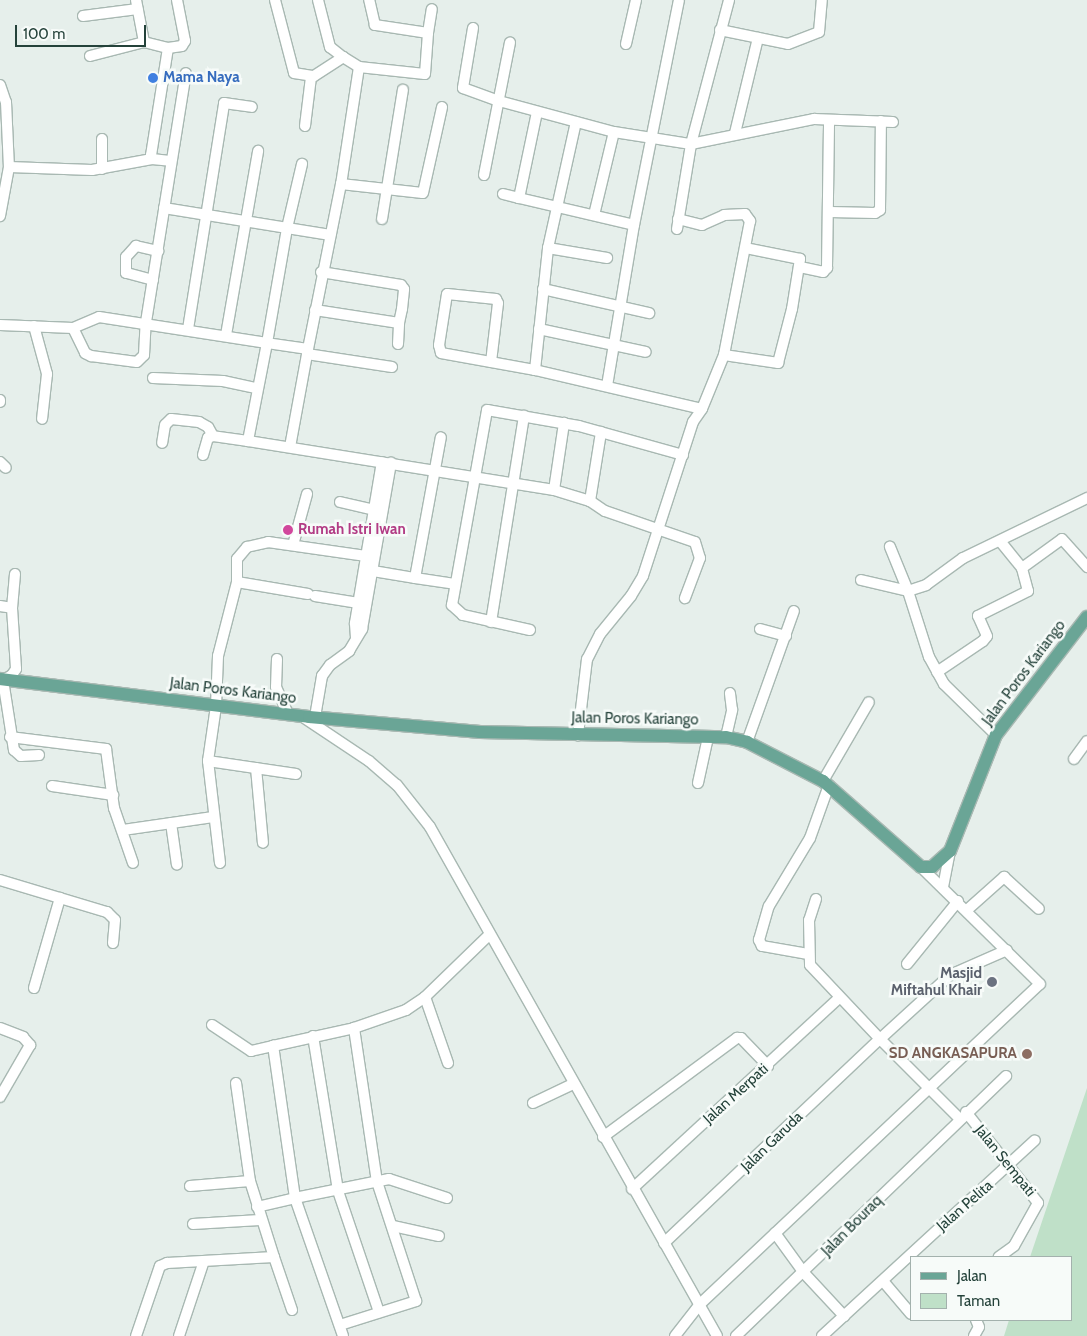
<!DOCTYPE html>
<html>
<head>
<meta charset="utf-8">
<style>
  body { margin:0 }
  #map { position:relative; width:1087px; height:1336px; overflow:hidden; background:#e6efeb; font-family:Cabin,sans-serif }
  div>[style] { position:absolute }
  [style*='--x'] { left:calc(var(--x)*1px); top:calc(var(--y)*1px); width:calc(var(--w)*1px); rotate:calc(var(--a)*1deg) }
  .green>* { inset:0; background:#bfe0c8 }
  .roads { filter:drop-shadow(1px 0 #a8b8b2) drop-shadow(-1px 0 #a8b8b2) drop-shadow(0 1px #a8b8b2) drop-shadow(0 -1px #a8b8b2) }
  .minor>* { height:10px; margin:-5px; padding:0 5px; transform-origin:5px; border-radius:5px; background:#fff }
  .major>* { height:12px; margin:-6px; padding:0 6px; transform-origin:6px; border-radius:6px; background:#6aa596 }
  .dots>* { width:14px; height:14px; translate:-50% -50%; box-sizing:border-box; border:2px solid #f7fbf9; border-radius:50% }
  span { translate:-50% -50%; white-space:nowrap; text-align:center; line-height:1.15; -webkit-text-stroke:5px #f7fbf9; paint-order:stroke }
  .shop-label { font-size:15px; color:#366cbe; font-weight:700 }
  .left { translate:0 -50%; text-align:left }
  .hotel-label { font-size:15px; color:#b23c85; font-weight:700 }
  .street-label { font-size:15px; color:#24423a }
  .worship-label { font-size:15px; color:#5b616d; font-weight:700 }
  .right { translate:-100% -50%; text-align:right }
  .education-label { font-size:15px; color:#785e54; font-weight:700 }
  .legend { position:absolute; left:910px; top:1256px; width:162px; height:65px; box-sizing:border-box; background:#f7fbf9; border:1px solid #a3b1ad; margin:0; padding:6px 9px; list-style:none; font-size:15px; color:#24423a }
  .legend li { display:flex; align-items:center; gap:10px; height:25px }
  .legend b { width:25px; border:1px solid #a3b1ad }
  .scale { position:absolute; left:15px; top:25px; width:131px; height:22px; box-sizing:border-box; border:2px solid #24423a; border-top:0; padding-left:6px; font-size:15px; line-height:18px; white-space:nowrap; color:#24423a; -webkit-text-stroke:4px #f7fbf9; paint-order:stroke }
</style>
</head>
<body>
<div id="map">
  <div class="green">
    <i style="clip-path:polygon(1087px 1088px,1087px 1336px,1004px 1336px,1009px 1320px,1071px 1320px,1071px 1257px,1030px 1257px)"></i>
  </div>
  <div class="roads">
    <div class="minor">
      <i style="--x:136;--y:0;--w:43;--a:79.2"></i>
      <i style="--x:144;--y:42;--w:25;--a:14"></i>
      <i style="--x:168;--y:48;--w:108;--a:99"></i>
      <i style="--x:151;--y:155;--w:4;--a:76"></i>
      <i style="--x:152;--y:159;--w:18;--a:6"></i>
      <i style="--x:275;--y:0;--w:75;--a:75.4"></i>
      <i style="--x:294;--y:73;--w:20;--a:9"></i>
      <i style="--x:314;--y:76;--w:35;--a:-33"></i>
      <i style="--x:343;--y:57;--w:19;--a:32"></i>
      <i style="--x:359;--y:67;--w:118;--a:98.7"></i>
      <i style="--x:318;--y:0;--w:49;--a:75.7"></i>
      <i style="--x:330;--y:47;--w:16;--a:38"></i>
      <i style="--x:83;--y:16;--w:55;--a:-7.3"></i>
      <i style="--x:473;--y:28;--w:61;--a:99.5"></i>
      <i style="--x:463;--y:88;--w:38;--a:20"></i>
      <i style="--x:499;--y:101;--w:119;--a:15.1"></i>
      <i style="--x:614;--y:132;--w:78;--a:8.9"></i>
      <i style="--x:691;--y:144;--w:126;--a:-11.5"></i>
      <i style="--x:814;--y:119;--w:79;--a:2.2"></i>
      <i style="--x:720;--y:30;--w:69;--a:11.6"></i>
      <i style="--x:788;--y:44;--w:33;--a:-21"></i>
      <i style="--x:819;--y:32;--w:32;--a:-85"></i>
      <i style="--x:428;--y:33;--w:24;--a:-81"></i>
      <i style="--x:626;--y:44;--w:45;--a:-77.2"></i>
      <i style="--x:168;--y:48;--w:14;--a:-8"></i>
      <i style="--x:182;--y:46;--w:6;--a:-59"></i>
      <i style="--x:185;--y:41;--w:42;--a:-101"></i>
      <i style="--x:90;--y:56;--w:56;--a:-14.5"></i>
      <i style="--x:359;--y:67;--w:66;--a:6.1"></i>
      <i style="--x:425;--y:74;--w:41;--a:-85.8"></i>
      <i style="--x:428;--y:33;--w:54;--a:-171.4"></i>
      <i style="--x:375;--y:25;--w:26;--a:-103"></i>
      <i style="--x:0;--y:85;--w:18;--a:71"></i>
      <i style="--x:6;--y:102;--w:65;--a:87.4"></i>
      <i style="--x:9;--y:167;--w:50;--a:100.4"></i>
      <i style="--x:537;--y:112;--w:88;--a:101.8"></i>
      <i style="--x:519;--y:198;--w:118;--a:13.2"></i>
      <i style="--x:305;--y:126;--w:49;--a:-83"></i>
      <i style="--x:735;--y:133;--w:98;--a:-76.4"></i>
      <i style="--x:102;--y:139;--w:30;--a:90"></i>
      <i style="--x:9;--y:167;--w:83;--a:2.1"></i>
      <i style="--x:92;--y:170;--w:61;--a:-10.4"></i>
      <i style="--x:484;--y:175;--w:135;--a:-78.9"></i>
      <i style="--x:503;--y:194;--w:16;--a:14"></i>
      <i style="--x:164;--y:208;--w:125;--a:9.2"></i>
      <i style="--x:287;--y:228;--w:66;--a:-76.8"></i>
      <i style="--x:830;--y:212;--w:45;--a:1.3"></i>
      <i style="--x:875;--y:213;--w:6;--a:-31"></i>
      <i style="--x:880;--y:210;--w:89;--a:-89.4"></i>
      <i style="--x:594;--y:215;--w:85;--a:-76.5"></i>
      <i style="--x:382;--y:219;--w:131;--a:-80.8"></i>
      <i style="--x:678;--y:219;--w:25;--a:14"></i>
      <i style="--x:702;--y:225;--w:24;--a:-24"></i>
      <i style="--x:724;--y:215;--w:21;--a:-3"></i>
      <i style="--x:745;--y:214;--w:9;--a:54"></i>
      <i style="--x:750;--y:221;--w:136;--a:101"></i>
      <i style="--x:724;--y:355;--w:58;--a:112.2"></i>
      <i style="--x:677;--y:229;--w:86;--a:-80.6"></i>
      <i style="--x:691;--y:144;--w:149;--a:-75.2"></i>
      <i style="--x:548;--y:248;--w:60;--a:9.6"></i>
      <i style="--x:800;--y:267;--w:24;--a:12"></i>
      <i style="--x:823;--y:272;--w:6;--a:-45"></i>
      <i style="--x:827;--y:268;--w:148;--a:-89.2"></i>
      <i style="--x:153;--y:280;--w:28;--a:-165"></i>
      <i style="--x:126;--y:273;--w:16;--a:-90"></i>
      <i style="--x:126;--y:257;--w:15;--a:-48"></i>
      <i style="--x:136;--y:246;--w:23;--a:13"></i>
      <i style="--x:543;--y:289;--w:109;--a:12.8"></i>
      <i style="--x:315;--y:310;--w:85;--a:8.8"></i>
      <i style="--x:399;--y:323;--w:14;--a:-78"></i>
      <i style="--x:402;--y:309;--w:20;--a:-84"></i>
      <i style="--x:404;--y:289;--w:5;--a:-127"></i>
      <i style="--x:401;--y:285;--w:81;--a:-170.8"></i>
      <i style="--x:0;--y:325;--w:73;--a:2.4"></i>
      <i style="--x:73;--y:328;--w:28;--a:-23"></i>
      <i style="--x:99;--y:317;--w:170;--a:8.8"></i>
      <i style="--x:267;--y:343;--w:100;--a:101"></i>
      <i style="--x:248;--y:441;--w:35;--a:-172"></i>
      <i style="--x:213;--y:436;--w:10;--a:-119"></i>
      <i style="--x:208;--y:427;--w:10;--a:-151"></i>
      <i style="--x:199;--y:422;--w:28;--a:-174"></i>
      <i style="--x:171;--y:419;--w:8;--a:135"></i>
      <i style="--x:165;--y:425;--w:18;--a:99"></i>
      <i style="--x:34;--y:326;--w:50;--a:74.8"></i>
      <i style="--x:47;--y:374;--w:45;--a:96.3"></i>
      <i style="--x:73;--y:328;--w:28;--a:64"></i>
      <i style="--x:85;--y:353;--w:7;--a:27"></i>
      <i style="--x:91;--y:356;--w:46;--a:7.4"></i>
      <i style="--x:137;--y:362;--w:10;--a:-45"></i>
      <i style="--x:144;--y:355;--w:33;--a:-87"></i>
      <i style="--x:146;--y:322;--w:252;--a:-80.9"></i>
      <i style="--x:188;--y:329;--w:229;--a:-80.9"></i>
      <i style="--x:224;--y:103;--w:28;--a:8"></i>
      <i style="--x:539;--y:329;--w:109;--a:12.1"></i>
      <i style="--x:226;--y:335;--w:187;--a:-80.1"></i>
      <i style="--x:398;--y:344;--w:21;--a:-87"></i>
      <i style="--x:308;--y:349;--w:168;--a:-78.7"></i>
      <i style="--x:341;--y:184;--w:82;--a:6.3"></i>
      <i style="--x:423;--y:193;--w:88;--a:-77.5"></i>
      <i style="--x:307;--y:354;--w:86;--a:8.7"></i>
      <i style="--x:724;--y:355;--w:55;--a:8.4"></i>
      <i style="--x:778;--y:363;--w:56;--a:-75.5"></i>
      <i style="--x:792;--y:309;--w:51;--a:-80.9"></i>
      <i style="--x:800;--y:259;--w:55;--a:-168.5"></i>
      <i style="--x:491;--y:362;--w:59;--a:-83.2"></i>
      <i style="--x:498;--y:303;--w:4;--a:-117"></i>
      <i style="--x:496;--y:299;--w:49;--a:-174.2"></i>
      <i style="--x:447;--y:294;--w:52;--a:98.9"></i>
      <i style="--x:439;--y:345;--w:8;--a:76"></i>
      <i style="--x:441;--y:353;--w:96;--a:10.3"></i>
      <i style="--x:535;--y:370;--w:171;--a:13.1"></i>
      <i style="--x:702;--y:409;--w:16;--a:125"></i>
      <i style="--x:693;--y:422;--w:162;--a:108"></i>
      <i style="--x:643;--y:576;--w:23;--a:121"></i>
      <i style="--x:631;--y:596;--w:49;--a:129.2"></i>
      <i style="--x:600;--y:634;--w:28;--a:117"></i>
      <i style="--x:587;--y:659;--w:77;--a:96.8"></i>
      <i style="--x:535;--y:370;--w:123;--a:-83.9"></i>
      <i style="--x:548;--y:248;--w:129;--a:-77.5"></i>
      <i style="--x:153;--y:378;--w:70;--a:2.5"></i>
      <i style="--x:223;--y:381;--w:35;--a:12"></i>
      <i style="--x:607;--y:386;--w:163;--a:-80.5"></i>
      <i style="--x:634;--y:225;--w:229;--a:-78.7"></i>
      <i style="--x:0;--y:400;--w:2;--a:90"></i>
      <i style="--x:248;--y:441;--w:310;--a:9.1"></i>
      <i style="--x:554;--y:490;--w:38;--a:17"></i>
      <i style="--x:590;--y:501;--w:18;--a:34"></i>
      <i style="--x:605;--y:511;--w:95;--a:19"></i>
      <i style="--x:695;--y:542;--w:17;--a:73"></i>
      <i style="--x:700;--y:558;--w:43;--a:110.6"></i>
      <i style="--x:290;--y:447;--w:100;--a:-79.6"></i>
      <i style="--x:308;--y:349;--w:41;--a:-171.7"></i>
      <i style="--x:267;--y:343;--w:117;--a:-80.1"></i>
      <i style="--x:287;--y:228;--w:44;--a:9.2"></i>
      <i style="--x:203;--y:455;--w:18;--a:-74"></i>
      <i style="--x:208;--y:438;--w:5;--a:-22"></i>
      <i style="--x:0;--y:462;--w:8;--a:45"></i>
      <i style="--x:554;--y:490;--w:68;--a:-81.5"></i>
      <i style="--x:590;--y:501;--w:70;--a:-80.9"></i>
      <i style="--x:340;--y:502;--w:35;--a:13"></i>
      <i style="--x:1000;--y:541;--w:35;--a:51"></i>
      <i style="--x:1022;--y:568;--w:49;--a:-35.9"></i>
      <i style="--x:1062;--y:539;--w:38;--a:48"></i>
      <i style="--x:293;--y:545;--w:53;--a:-74.6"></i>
      <i style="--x:373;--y:571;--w:43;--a:9.5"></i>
      <i style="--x:415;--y:578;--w:143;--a:-79.6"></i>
      <i style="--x:15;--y:574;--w:34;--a:95"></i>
      <i style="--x:12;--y:608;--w:61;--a:86.2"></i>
      <i style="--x:16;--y:669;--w:7;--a:124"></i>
      <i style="--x:12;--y:675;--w:10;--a:151"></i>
      <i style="--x:3;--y:680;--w:71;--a:81.1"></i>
      <i style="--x:14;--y:750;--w:9;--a:41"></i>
      <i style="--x:21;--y:756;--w:18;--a:-3"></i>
      <i style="--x:415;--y:578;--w:40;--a:8.5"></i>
      <i style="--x:861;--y:580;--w:48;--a:13.2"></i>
      <i style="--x:908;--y:591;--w:48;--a:-112.2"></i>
      <i style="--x:237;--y:582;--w:72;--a:9.6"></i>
      <i style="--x:315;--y:596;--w:44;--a:9.2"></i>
      <i style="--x:0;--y:606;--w:12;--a:9"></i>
      <i style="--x:491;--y:622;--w:209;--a:-80.9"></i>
      <i style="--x:760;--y:629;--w:27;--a:15"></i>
      <i style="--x:530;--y:630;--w:69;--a:-167.4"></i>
      <i style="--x:463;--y:615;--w:15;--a:-138"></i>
      <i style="--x:452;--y:605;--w:198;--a:-79.8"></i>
      <i style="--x:487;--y:410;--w:93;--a:9.9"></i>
      <i style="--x:579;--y:426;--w:108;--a:15.6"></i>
      <i style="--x:356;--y:638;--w:15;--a:-94"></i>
      <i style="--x:355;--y:623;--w:163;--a:-80.5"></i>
      <i style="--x:277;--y:659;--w:28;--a:92"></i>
      <i style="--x:276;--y:687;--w:30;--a:66"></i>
      <i style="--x:937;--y:672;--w:55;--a:-34"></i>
      <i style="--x:983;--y:641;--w:6;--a:-51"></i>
      <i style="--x:987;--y:636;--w:22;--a:-114"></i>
      <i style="--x:978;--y:616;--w:56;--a:-26.6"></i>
      <i style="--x:1028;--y:591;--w:24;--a:-105"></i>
      <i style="--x:303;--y:717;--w:79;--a:33.7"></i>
      <i style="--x:369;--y:761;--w:37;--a:41"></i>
      <i style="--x:397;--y:785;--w:53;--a:51.8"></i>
      <i style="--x:430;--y:827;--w:584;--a:60.58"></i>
      <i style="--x:315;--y:717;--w:42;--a:-80.3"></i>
      <i style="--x:322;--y:676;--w:14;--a:-54"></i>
      <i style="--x:330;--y:665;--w:24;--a:-36"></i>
      <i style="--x:349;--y:651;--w:26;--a:-59"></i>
      <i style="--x:362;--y:629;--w:169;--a:-80.1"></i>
      <i style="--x:996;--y:735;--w:73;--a:-135.6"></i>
      <i style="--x:944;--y:684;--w:31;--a:-119"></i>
      <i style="--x:929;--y:657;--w:69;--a:-107.7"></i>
      <i style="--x:908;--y:591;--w:19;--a:-18"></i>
      <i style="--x:926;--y:585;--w:46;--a:-36.1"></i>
      <i style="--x:963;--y:558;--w:138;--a:-25.8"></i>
      <i style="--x:10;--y:737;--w:97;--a:7.1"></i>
      <i style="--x:106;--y:749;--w:60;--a:82.3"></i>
      <i style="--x:114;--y:808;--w:58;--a:70.9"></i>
      <i style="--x:726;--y:737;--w:28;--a:-77"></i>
      <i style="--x:732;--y:710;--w:17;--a:-97"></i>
      <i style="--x:747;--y:742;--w:139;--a:-70.3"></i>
      <i style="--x:1074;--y:759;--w:22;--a:-54"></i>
      <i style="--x:208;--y:761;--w:89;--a:8.4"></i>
      <i style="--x:256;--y:768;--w:75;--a:84.7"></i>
      <i style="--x:823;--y:781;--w:91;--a:-59.8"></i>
      <i style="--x:698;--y:783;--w:47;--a:-77.7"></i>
      <i style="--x:52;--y:786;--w:62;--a:8.4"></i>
      <i style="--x:171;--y:823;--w:42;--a:81.9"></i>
      <i style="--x:123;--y:830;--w:91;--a:-8.2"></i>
      <i style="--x:220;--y:863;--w:103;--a:-96.7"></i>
      <i style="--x:208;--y:761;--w:56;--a:-81.7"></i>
      <i style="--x:216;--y:706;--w:50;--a:-87.7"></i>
      <i style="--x:218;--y:656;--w:76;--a:-75.6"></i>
      <i style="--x:237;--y:582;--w:23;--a:-90"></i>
      <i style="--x:237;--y:559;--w:16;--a:-50"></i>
      <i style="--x:247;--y:547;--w:22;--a:-13"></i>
      <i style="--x:268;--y:542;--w:99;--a:8.1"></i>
      <i style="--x:0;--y:880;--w:112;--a:16.7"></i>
      <i style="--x:107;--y:912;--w:11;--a:45"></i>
      <i style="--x:115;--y:920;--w:23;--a:95"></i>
      <i style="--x:943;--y:887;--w:37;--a:-79"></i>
      <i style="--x:816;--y:899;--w:22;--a:108"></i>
      <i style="--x:809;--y:920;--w:45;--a:88.7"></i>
      <i style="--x:810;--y:965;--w:102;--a:46.6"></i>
      <i style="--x:880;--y:1039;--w:95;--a:-42.4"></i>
      <i style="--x:950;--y:975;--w:62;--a:-23.7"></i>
      <i style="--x:967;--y:910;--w:50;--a:-41.7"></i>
      <i style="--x:1004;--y:877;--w:47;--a:42.4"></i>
      <i style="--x:808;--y:954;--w:47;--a:-170.1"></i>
      <i style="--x:762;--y:946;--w:7;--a:-117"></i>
      <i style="--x:759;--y:940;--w:35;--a:-74"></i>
      <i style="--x:769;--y:906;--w:79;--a:-58.9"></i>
      <i style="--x:810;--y:838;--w:56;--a:-70.3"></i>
      <i style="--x:907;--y:964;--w:81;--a:-51"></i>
      <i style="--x:34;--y:988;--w:94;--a:-73.9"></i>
      <i style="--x:425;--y:997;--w:70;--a:70.8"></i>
      <i style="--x:212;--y:1025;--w:47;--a:33.7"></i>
      <i style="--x:251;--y:1051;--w:23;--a:-13"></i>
      <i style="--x:0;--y:1028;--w:25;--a:21"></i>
      <i style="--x:23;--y:1037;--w:11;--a:49"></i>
      <i style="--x:30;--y:1045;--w:60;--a:120"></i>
      <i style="--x:313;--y:1036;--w:157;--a:80.8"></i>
      <i style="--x:338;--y:1191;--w:128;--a:71.3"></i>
      <i style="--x:236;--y:1083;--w:99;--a:81.9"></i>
      <i style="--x:250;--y:1181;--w:80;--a:72.5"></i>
      <i style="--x:533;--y:1103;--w:44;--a:-25.4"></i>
      <i style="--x:966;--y:1112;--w:116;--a:51.6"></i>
      <i style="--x:1038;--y:1203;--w:49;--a:119.2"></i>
      <i style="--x:1014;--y:1246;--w:19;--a:144"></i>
      <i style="--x:603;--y:1137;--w:167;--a:-36.5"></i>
      <i style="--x:737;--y:1038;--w:4;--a:0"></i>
      <i style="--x:741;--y:1038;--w:39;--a:46"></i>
      <i style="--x:190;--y:1186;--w:60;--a:-4.8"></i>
      <i style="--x:632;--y:1189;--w:282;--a:-42.7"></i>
      <i style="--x:447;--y:1198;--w:61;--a:-161.9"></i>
      <i style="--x:389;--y:1179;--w:96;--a:168.6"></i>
      <i style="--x:295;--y:1198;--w:154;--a:-98.2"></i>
      <i style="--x:273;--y:1046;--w:83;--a:-12.5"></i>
      <i style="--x:354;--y:1028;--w:55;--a:-19.1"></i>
      <i style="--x:406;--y:1010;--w:23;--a:-34"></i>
      <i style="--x:425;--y:997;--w:89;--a:-44.1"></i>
      <i style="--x:257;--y:1207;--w:39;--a:-13"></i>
      <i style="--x:295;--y:1198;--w:146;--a:70.8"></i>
      <i style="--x:193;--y:1224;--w:67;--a:-3.4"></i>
      <i style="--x:393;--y:1226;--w:47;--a:12.3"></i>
      <i style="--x:775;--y:1233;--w:49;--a:54.1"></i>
      <i style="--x:804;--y:1273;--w:59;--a:47.1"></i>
      <i style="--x:664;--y:1243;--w:297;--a:-43.4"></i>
      <i style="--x:880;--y:1039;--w:112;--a:45"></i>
      <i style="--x:883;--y:1281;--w:43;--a:49.7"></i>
      <i style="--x:340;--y:1325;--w:80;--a:-17.5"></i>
      <i style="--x:416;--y:1301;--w:125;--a:-108.1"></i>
      <i style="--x:377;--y:1182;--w:156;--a:-98.5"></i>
      <i style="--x:136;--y:1336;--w:74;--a:-71.1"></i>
      <i style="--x:160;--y:1266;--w:8;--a:-23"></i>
      <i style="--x:167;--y:1263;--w:107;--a:-3.2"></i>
      <i style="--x:274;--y:1257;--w:56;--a:71.2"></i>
      <i style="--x:179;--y:1336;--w:79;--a:-71.6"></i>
      <i style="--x:675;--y:1336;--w:39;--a:-52"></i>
      <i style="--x:699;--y:1305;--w:468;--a:-43.3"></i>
      <i style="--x:1040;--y:984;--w:167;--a:-135.5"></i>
      <i style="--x:736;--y:1336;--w:375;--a:-43.9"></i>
      <i style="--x:822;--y:1336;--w:289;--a:-42.6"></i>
      <i style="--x:974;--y:1336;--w:10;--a:-61"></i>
      <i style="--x:979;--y:1327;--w:8;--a:-113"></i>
    </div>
    <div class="major">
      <i style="--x:0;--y:679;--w:311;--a:7"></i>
      <i style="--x:309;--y:717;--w:172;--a:5"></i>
      <i style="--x:480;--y:732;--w:246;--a:1.2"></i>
      <i style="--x:726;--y:737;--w:22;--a:13"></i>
      <i style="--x:747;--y:742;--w:85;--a:27.2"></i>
      <i style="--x:823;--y:781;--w:130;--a:41.3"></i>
      <i style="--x:921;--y:867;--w:11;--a:0"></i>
      <i style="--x:932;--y:867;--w:24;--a:-42"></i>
      <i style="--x:950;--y:851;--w:125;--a:-68.4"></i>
      <i style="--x:996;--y:735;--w:149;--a:-52.4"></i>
    </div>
  </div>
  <div class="dots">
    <i style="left:153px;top:78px;background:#3f7fe0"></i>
    <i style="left:288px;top:530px;background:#d1479c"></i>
    <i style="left:992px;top:982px;background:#6b7280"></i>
    <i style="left:1027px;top:1054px;background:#8d6e63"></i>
  </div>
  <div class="shop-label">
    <span class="left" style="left:163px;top:78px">Mama Naya</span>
  </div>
  <div class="hotel-label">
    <span class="left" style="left:298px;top:530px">Rumah Istri Iwan</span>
  </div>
  <div class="street-label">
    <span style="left:1024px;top:673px;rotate:-53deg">Jalan Poros Kariango</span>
    <span style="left:233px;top:691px;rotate:7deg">Jalan Poros Kariango</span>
    <span style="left:635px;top:719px;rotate:1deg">Jalan Poros Kariango</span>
    <span style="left:736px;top:1094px;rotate:-42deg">Jalan Merpati</span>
    <span style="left:772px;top:1142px;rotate:-44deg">Jalan Garuda</span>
    <span style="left:1005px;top:1161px;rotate:51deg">Jalan Sempati</span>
    <span style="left:965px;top:1206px;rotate:-41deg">Jalan Pelita</span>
    <span style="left:852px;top:1226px;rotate:-45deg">Jalan Bouraq</span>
  </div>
  <div class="worship-label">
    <span class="right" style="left:982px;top:982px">Masjid<br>Miftahul Khair</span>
  </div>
  <div class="education-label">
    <span class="right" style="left:1017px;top:1054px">SD ANGKASAPURA</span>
  </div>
  <ul class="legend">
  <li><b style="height:6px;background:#6aa596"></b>Jalan</li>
  <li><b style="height:14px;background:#bfe0c8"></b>Taman</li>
  </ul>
  <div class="scale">100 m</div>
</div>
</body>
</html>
